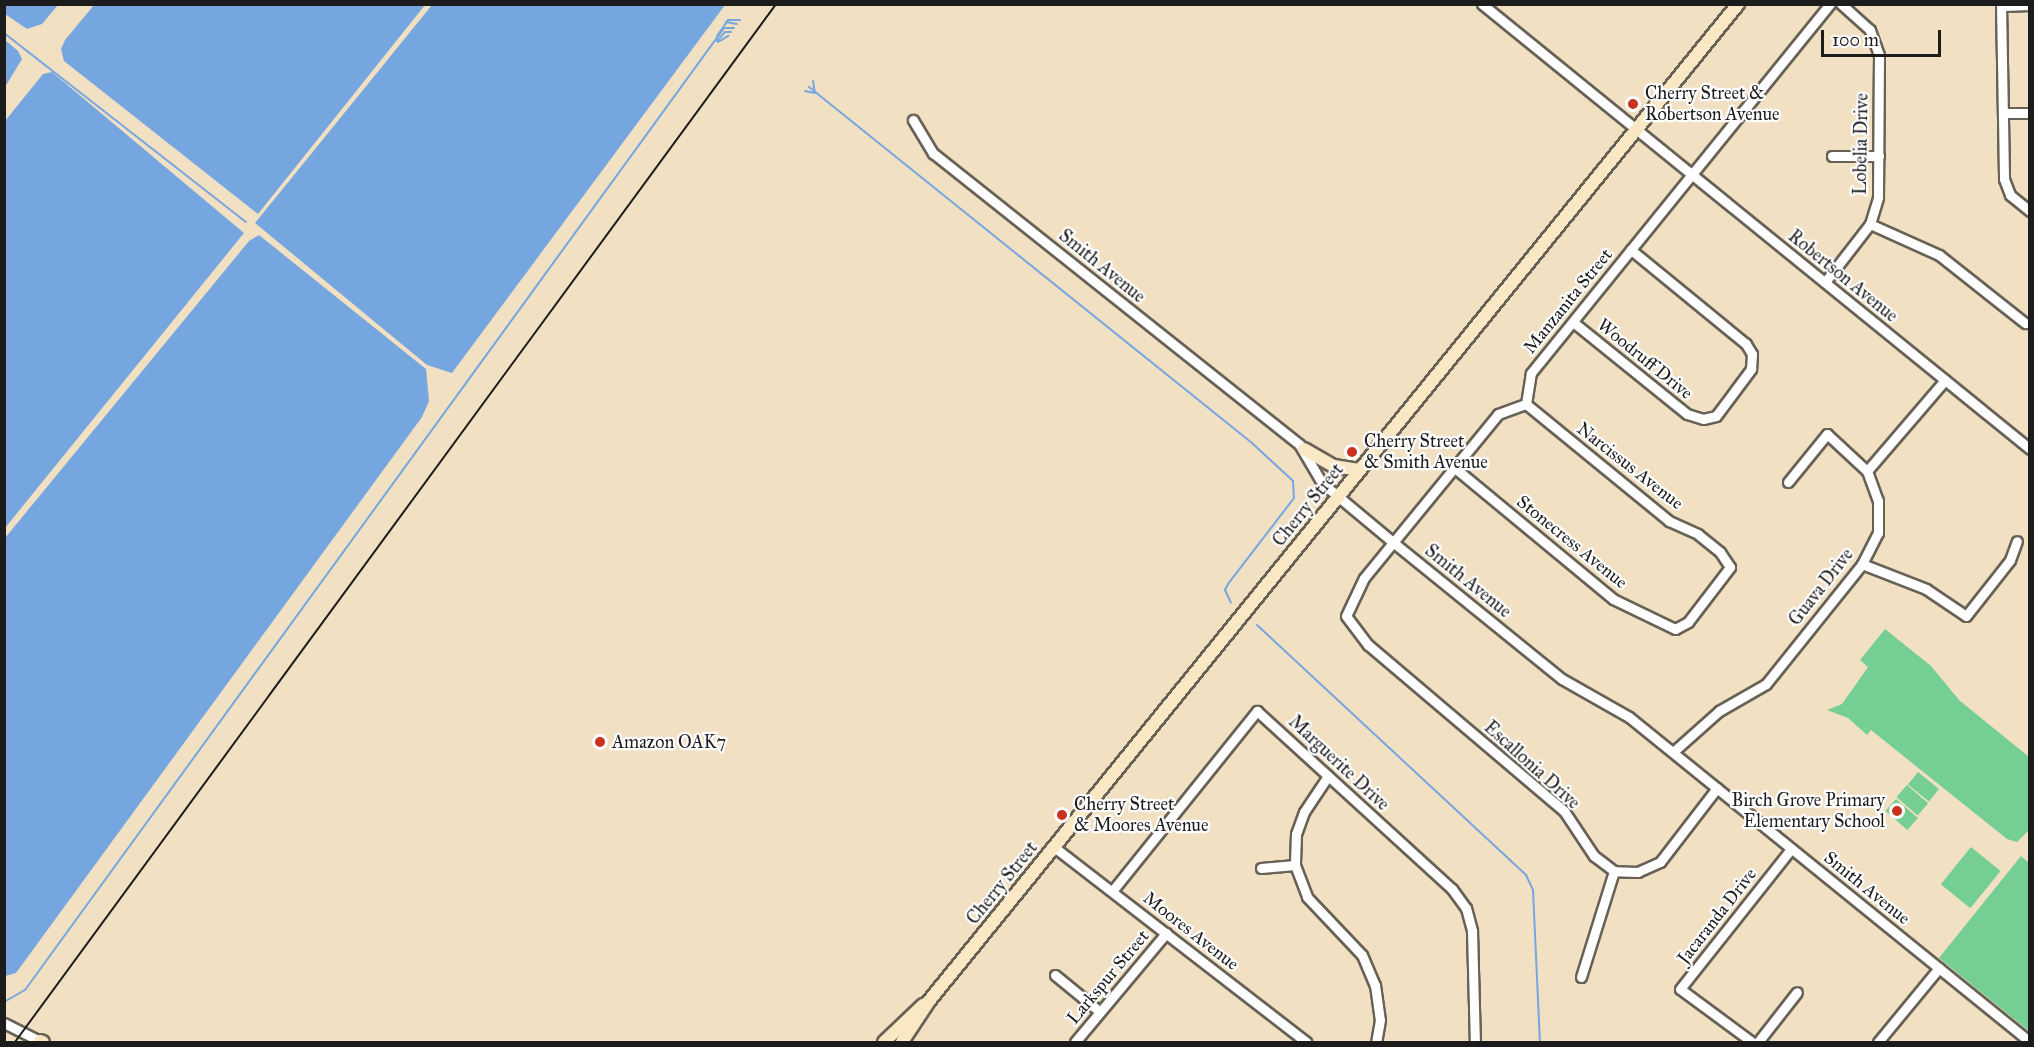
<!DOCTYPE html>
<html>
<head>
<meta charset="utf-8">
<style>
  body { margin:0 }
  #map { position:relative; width:2034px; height:1047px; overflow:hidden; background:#f1e0c2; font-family:"IM FELL Great Primer",serif }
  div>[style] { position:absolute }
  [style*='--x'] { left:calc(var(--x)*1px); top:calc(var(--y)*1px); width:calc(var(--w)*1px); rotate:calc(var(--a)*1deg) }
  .green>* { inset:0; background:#75ce94; transform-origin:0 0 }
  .water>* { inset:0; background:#76a6e0 }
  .stream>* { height:2px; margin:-1px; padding:0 1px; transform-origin:1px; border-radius:1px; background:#76a6e0 }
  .roads { filter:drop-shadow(2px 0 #676156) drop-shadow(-2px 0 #676156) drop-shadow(0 2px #676156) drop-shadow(0 -2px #676156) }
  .street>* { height:9px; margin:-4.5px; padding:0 4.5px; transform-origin:4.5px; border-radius:4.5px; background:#fff }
  .secondary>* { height:12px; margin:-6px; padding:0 6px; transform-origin:6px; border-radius:6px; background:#fae7c3 }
  .rail>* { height:2px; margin:-1px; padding:0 1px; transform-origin:1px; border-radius:1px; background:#1c1c1c }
  .dots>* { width:16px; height:16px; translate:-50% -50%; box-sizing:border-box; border:3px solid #fff; border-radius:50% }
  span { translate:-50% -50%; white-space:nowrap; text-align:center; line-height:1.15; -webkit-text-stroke:4.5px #fff; paint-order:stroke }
  .poi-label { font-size:18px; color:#1c1c1c }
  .left { translate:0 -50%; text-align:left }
  .right { translate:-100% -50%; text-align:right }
  .street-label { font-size:18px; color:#1c1c1c }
  .frame { position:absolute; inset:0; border:6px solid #1c1c1c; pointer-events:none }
  .scale { position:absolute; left:1821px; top:30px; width:120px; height:27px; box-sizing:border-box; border:3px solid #1c1c1c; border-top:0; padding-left:8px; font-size:18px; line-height:21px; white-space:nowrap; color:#1c1c1c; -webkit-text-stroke:4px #fff; paint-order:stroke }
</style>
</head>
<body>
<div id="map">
  <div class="green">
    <i style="clip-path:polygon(1885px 629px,1931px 666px,1959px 700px,2029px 757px,2029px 830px,2017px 842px,2007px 839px,1871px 730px,1867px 735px,1848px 718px,1827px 710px,1842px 704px,1868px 667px,1860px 660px)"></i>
    <i style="left:1918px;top:772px;width:27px;height:16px;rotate:39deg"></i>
    <i style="left:1907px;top:785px;width:28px;height:16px;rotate:41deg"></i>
    <i style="left:1896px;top:799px;width:29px;height:16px;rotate:41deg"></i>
    <i style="left:1971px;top:847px;width:38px;height:48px;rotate:39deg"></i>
    <i style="clip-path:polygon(2021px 856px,2029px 863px,2029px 1031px,1939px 958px)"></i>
  </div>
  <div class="water">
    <i style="clip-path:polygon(4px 5px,5px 4px,58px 5px,42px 24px,27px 29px,5px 14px)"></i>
    <i style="clip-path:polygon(94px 5px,94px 4px,425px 5px,258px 214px,64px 61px,61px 49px,65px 40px)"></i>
    <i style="clip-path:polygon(432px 5px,725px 5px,452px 373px,427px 365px,255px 223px)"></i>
    <i style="clip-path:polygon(5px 40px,18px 51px,22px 59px,5px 87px)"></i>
    <i style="clip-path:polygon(52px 72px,244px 233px,5px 528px,5px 121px,43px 74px)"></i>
    <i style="clip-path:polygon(259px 235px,426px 369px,429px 401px,422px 417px,16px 973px,5px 976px,5px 538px,249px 241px)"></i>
  </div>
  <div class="stream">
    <i style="--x:726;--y:22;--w:11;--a:10"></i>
    <i style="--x:4;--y:33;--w:307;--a:38"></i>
    <i style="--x:717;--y:36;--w:19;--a:-55"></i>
    <i style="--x:728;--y:20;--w:12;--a:0"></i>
    <i style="--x:717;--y:41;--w:12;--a:-48"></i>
    <i style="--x:725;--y:32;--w:6;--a:0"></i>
    <i style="--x:718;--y:42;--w:12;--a:-31"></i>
    <i style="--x:813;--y:81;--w:12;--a:81"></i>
    <i style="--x:809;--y:87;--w:568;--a:38.79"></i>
    <i style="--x:1252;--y:443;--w:56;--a:42.8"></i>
    <i style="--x:1293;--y:481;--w:17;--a:87"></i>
    <i style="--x:1294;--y:498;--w:108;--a:127.5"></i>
    <i style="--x:1228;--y:584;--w:7;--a:117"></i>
    <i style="--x:1225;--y:590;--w:14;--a:65"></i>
    <i style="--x:805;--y:91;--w:10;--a:11"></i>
    <i style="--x:1257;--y:625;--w:367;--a:42.9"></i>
    <i style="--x:1526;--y:875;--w:17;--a:65"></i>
    <i style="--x:1533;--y:890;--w:152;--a:87.4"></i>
    <i style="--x:4;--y:1002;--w:24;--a:-30"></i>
    <i style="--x:25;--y:990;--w:1189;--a:-54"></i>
    <i style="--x:724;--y:28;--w:10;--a:0"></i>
  </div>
  <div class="roads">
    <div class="street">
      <i style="--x:1482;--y:4;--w:706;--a:39.08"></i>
      <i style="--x:2001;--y:4;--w:175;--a:89"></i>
      <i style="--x:2004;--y:179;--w:17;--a:69"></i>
      <i style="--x:2010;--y:195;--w:26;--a:39"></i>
      <i style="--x:2002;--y:6;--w:28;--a:-2"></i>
      <i style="--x:2004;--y:113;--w:26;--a:0"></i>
      <i style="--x:913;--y:120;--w:39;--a:59"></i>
      <i style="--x:933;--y:153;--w:468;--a:38.5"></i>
      <i style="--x:1299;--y:444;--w:45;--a:59.5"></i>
      <i style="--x:1322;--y:483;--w:94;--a:39.8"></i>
      <i style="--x:1394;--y:543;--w:216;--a:39"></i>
      <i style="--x:1562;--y:679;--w:77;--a:29.6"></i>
      <i style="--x:1629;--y:717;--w:516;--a:39.02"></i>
      <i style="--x:1832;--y:156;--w:47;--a:0"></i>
      <i style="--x:1870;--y:224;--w:76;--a:24.2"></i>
      <i style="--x:1939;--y:255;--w:110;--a:38.3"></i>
      <i style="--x:1825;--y:282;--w:73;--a:-52.2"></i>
      <i style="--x:1870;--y:224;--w:28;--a:-73"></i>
      <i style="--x:1878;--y:197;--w:142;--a:-89.6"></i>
      <i style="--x:1879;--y:55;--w:27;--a:-110"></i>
      <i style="--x:1870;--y:30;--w:39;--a:-138"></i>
      <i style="--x:1573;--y:322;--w:146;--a:38.9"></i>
      <i style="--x:1687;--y:414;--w:17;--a:17"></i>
      <i style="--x:1703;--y:419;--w:13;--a:-13"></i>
      <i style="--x:1716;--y:416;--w:59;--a:-53.3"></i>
      <i style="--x:1751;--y:369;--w:15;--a:-86"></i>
      <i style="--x:1752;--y:354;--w:12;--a:-121"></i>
      <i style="--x:1746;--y:344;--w:149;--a:-140.7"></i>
      <i style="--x:1456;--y:469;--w:204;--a:39.6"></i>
      <i style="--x:1613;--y:599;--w:69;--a:25.8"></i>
      <i style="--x:1675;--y:629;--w:15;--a:-28"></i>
      <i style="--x:1688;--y:622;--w:69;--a:-52.6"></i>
      <i style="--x:1730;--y:567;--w:18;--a:-124"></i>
      <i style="--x:1720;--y:552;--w:28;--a:-141"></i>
      <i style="--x:1698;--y:534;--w:32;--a:-156"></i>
      <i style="--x:1669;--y:521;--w:185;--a:-140.7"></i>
      <i style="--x:1788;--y:482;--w:62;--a:-50.9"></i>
      <i style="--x:1827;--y:434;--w:54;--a:42.8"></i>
      <i style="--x:1862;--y:564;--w:69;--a:21.3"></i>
      <i style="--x:1926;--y:589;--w:48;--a:34"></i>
      <i style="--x:1966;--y:616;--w:71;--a:-51.8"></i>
      <i style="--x:2010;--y:560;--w:20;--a:-70"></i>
      <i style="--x:1673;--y:752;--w:62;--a:-41.7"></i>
      <i style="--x:1719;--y:711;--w:54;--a:-29.9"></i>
      <i style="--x:1766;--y:684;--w:154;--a:-51.3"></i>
      <i style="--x:1862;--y:564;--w:35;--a:-63"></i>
      <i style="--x:1878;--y:533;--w:32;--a:-90"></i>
      <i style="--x:1878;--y:501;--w:32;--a:-110"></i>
      <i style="--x:1867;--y:471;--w:120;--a:-49.4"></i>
      <i style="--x:1328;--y:776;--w:43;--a:123.7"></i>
      <i style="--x:1304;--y:812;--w:23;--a:110"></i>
      <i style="--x:1296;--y:834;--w:31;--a:92"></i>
      <i style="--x:1295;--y:865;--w:34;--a:69"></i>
      <i style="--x:1307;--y:897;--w:80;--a:46.5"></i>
      <i style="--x:1362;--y:955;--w:33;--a:67"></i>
      <i style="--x:1375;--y:985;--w:35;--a:82"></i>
      <i style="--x:1380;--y:1020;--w:22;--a:100"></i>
      <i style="--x:1717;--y:788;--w:93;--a:127.6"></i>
      <i style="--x:1660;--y:862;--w:24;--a:156"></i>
      <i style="--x:1638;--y:872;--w:24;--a:-178"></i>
      <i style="--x:1614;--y:871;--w:25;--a:-143"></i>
      <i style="--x:1594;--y:856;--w:54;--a:-123.7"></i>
      <i style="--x:1564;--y:811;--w:257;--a:-139.7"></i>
      <i style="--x:1368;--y:645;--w:36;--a:-127"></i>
      <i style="--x:1346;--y:616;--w:42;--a:-64.7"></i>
      <i style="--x:1364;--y:578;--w:212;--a:-50.7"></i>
      <i style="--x:1498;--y:414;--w:30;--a:-20"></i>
      <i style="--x:1526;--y:404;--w:31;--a:-81"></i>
      <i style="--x:1531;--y:373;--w:475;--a:-51"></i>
      <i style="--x:1054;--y:847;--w:319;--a:37.7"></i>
      <i style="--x:1261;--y:868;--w:34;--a:-5"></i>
      <i style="--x:1113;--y:890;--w:230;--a:-51.2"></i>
      <i style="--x:1257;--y:711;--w:264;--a:42.4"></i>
      <i style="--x:1452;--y:889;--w:24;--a:54"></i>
      <i style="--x:1466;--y:908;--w:24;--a:75"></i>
      <i style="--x:1472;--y:931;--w:111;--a:88.5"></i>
      <i style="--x:1055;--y:975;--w:58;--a:39.4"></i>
      <i style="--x:1581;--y:977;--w:111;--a:-72.7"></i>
      <i style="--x:4;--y:1023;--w:40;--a:26.6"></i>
      <i style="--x:1075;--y:1042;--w:142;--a:-50.1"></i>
      <i style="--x:1752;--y:1042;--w:89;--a:-143.6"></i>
      <i style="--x:1680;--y:989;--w:179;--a:-51.6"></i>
      <i style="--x:1758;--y:1042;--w:63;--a:-52"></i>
      <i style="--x:1878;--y:1042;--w:96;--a:-50.5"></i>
    </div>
    <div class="secondary">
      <i style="--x:1304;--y:449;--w:34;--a:30"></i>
      <i style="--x:1334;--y:466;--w:25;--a:9"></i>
      <i style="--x:40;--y:1041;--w:3;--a:18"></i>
      <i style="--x:884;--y:1042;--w:54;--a:-43.5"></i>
      <i style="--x:902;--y:1042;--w:49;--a:-56.6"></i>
      <i style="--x:929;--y:1001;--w:1284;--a:-50.94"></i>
    </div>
  </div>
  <div class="rail">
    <i style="--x:15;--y:1042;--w:1287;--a:-53.75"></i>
  </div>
  <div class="dots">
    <i style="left:1633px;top:104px;background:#c8321e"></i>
    <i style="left:1352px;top:452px;background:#c8321e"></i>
    <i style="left:600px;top:742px;background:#c8321e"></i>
    <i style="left:1897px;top:811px;background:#c8321e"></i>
    <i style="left:1062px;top:815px;background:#c8321e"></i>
  </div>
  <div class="poi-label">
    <span class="left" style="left:1645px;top:104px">Cherry Street &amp;<br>Robertson Avenue</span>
    <span class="left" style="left:1364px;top:452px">Cherry Street<br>&amp; Smith Avenue</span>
    <span class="left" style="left:612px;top:742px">Amazon OAK7</span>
    <span class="right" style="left:1885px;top:811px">Birch Grove Primary<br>Elementary School</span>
    <span class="left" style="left:1074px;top:815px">Cherry Street<br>&amp; Moores Avenue</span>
  </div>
  <div class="street-label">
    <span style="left:1861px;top:144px;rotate:-89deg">Lobelia Drive</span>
    <span style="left:1102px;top:266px;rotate:39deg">Smith Avenue</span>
    <span style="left:1843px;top:276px;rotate:39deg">Robertson Avenue</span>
    <span style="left:1568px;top:301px;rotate:-51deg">Manzanita Street</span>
    <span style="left:1645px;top:359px;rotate:39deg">Woodruff Drive</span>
    <span style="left:1630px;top:466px;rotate:38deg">Narcissus Avenue</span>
    <span style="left:1308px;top:505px;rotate:-51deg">Cherry Street</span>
    <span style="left:1572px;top:542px;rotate:39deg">Stonecress Avenue</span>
    <span style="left:1468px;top:581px;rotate:39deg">Smith Avenue</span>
    <span style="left:1821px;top:587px;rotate:-52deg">Guava Drive</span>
    <span style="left:1339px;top:763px;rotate:43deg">Marguerite Drive</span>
    <span style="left:1532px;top:765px;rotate:42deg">Escallonia Drive</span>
    <span style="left:1002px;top:883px;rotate:-51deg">Cherry Street</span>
    <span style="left:1867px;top:888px;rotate:39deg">Smith Avenue</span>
    <span style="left:1717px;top:916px;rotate:-52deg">Jacaranda Drive</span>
    <span style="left:1191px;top:931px;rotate:38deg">Moores Avenue</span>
    <span style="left:1108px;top:977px;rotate:-50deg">Larkspur Street</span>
  </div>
  <div class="frame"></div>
  <div class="scale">100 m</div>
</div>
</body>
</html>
